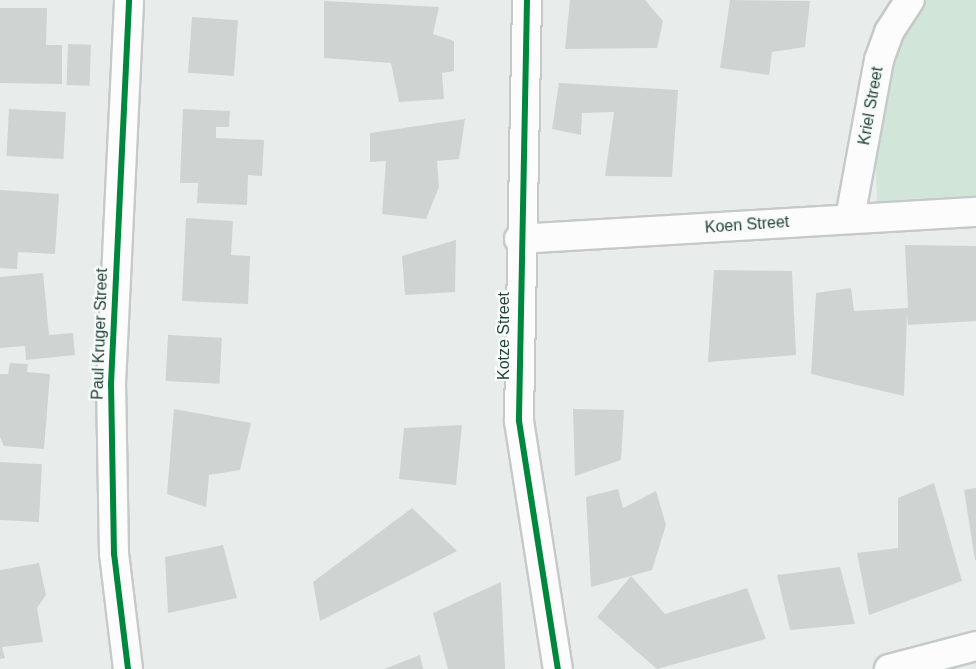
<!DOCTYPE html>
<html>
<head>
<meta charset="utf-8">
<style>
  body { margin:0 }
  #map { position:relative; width:976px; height:669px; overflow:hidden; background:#e8edeb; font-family:Arial,sans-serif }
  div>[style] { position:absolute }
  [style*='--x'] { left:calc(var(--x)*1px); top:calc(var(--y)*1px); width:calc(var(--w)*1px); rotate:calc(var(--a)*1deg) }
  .green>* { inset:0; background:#d1e6d8 }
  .building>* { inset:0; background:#cfd4d2; transform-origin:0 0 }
  .roads { filter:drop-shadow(2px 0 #c5cac8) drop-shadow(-2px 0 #c5cac8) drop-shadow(0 2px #c5cac8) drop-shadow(0 -2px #c5cac8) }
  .minor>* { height:28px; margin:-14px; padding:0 14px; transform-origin:14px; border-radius:14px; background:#fcfcfc }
  .cycleway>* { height:6px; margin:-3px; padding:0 3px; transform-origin:3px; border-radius:3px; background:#00873e }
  span { translate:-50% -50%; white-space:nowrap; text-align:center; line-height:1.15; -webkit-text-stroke:4.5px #f7fbf9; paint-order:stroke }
  .street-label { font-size:16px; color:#24423a }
</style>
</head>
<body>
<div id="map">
  <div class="green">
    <i style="clip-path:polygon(903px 0,976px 0,976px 214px,878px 220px,871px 70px)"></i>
  </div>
  <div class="building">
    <i style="clip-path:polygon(570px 0,645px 0,663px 21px,657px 48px,565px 49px)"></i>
    <i style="clip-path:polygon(730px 0,810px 1px,805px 47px,772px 52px,769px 75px,720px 68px)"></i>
    <i style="clip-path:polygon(324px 1px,439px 7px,433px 34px,454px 41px,454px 71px,442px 73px,444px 99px,399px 102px,391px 63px,324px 58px)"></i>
    <i style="clip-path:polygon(0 8px,47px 8px,46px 45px,62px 45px,62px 84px,0 83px)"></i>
    <i style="left:192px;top:17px;width:46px;height:56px;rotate:4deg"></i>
    <i style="left:68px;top:44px;width:23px;height:41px;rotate:2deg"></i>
    <i style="clip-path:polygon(559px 83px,678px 90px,672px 177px,605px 176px,614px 112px,582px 113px,581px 135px,552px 129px)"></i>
    <i style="left:9px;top:109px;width:57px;height:47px;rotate:3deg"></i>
    <i style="clip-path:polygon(183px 109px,230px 111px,229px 127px,216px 127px,216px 138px,264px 140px,262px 176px,248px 175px,247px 205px,197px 203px,198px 183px,180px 183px)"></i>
    <i style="clip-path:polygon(465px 119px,459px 159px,437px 161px,439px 187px,426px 219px,382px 214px,386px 161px,370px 162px,370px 133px)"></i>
    <i style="clip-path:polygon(0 190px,59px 194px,55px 254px,18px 252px,17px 269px,0 268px)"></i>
    <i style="clip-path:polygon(186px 218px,233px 221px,231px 255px,250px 256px,248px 304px,182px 301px)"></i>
    <i style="clip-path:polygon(456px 240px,455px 292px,405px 295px,402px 256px)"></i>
    <i style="clip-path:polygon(905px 245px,976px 246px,976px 321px,908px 325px,907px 315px,904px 396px,811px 374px,816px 293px,851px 288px,854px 311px,908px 308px)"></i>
    <i style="clip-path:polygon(714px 270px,792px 271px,796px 355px,708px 362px)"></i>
    <i style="clip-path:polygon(43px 273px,49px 335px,73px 333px,75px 355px,26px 360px,25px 346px,0 348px,0 277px)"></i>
    <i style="left:168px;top:335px;width:54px;height:46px;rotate:3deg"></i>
    <i style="clip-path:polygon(10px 363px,28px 364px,27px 372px,50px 374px,44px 449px,4px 446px,0 437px,0 374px,8px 374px)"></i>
    <i style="clip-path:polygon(174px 409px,251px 423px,240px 470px,209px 475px,206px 507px,167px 494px)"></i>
    <i style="clip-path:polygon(573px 409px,624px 410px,621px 460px,575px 476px)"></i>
    <i style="clip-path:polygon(462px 425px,456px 485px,399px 479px,404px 428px)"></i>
    <i style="left:0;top:462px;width:42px;height:58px;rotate:3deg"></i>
    <i style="clip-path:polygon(934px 483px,962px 581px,869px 615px,857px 553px,898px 548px,898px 498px)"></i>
    <i style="clip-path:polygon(976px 488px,976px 560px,975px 560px,964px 490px)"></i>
    <i style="clip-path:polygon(618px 489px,623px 508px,656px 491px,666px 525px,652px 570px,591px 587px,586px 497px)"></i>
    <i style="clip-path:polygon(412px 508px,457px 551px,320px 621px,313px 582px)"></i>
    <i style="clip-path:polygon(223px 545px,237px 598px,168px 613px,165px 557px)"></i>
    <i style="clip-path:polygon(39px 563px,46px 595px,37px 608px,43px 642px,2px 647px,5px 658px,0 659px,0 570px)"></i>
    <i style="clip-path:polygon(840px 567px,855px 624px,790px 630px,777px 575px)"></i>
    <i style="clip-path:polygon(631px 576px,665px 614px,747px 588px,766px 639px,657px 669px,597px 617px)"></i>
    <i style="clip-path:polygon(501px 582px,505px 669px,448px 669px,433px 613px)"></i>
    <i style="clip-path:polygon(420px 655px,423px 669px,384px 669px)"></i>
  </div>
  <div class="roads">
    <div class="minor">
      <i style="--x:527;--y:0;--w:421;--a:91.1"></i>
      <i style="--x:519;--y:421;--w:251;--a:81.1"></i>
      <i style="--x:850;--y:218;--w:161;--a:-79.6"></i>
      <i style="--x:879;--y:60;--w:30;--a:-70"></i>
      <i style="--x:889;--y:32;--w:38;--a:-57"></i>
      <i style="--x:519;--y:239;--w:458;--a:-3.4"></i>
      <i style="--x:128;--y:669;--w:116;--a:-96.9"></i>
      <i style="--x:114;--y:554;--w:170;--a:-91"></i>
      <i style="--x:111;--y:384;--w:384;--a:-87.3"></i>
      <i style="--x:889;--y:669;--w:90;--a:-14.8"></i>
    </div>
  </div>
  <div class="cycleway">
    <i style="--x:527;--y:0;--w:421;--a:91.1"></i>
    <i style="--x:519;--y:421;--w:251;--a:81.1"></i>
    <i style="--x:128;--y:669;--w:116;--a:-96.9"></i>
    <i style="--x:114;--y:554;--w:170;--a:-91"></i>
    <i style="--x:111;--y:384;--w:384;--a:-87.3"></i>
  </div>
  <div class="street-label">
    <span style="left:871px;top:106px;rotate:-80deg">Kriel Street</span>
    <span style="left:747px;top:225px;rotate:-4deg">Koen Street</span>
    <span style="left:100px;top:334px;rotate:-88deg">Paul Kruger Street</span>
    <span style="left:504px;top:336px;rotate:-90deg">Kotze Street</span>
  </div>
</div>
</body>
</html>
